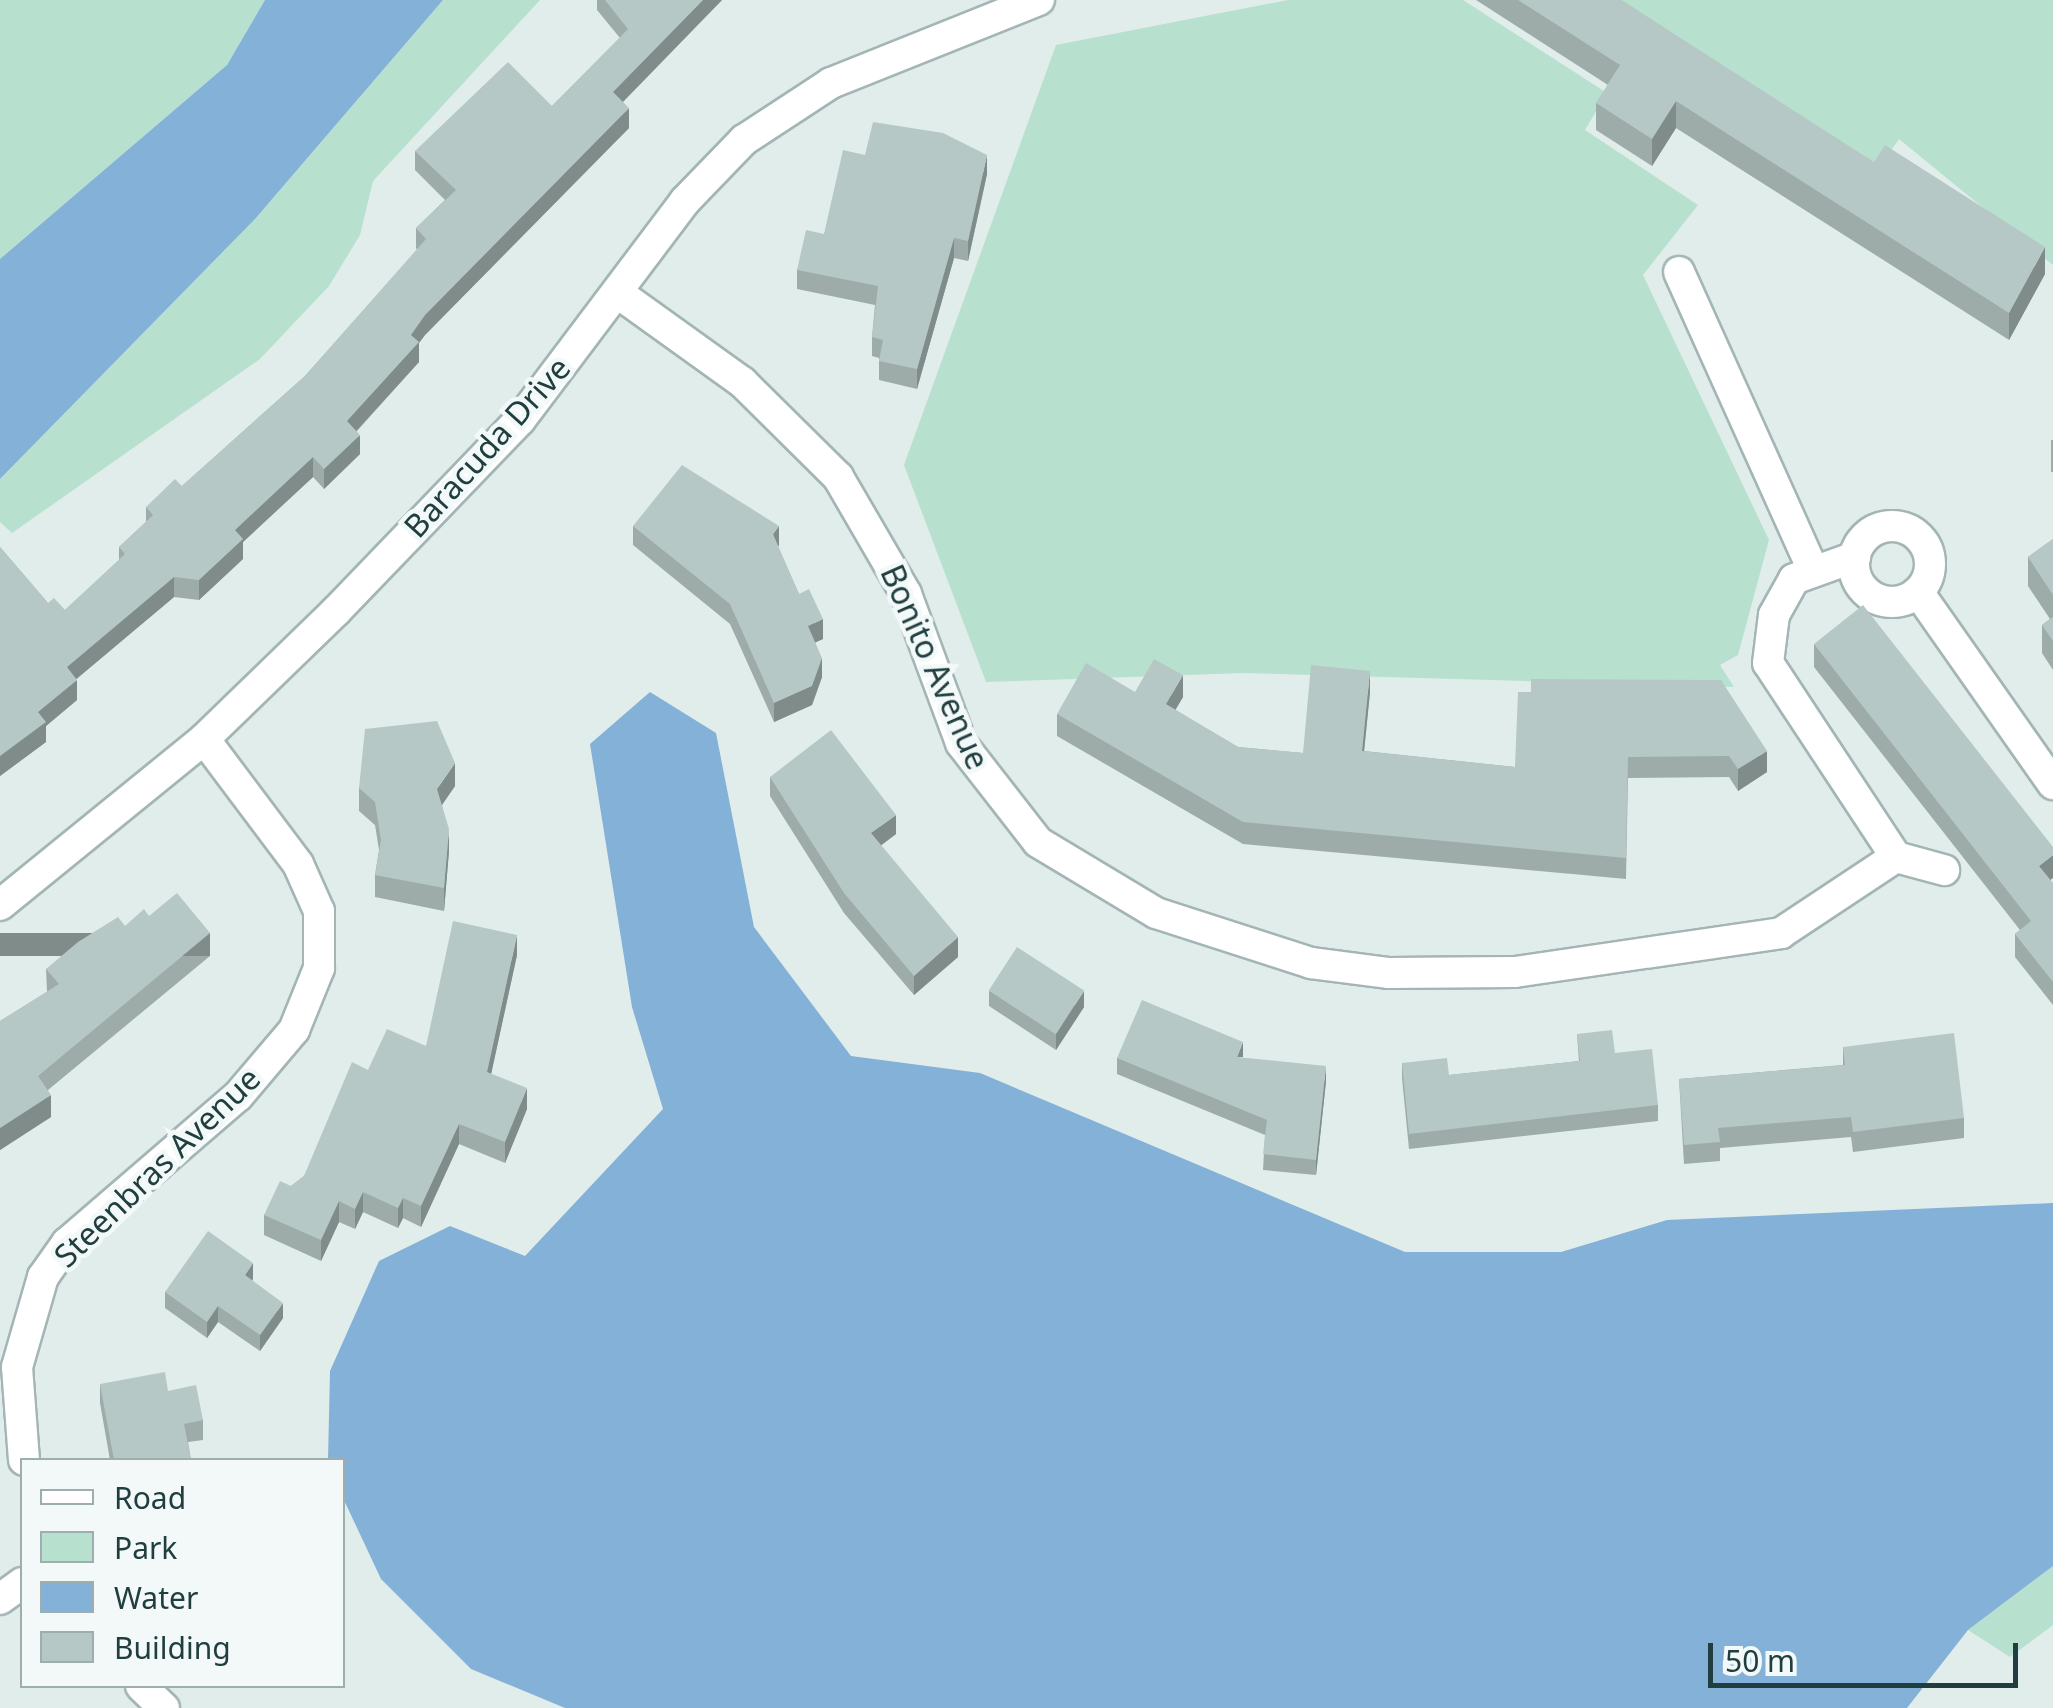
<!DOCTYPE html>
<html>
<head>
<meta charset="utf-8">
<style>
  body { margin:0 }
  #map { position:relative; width:2053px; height:1708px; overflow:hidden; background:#e1edeb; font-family:"Noto Sans",sans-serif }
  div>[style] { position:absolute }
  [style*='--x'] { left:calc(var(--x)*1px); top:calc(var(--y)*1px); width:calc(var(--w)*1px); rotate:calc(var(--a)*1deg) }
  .green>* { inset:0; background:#b8e0cf }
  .water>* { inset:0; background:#84b1d7 }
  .roads { filter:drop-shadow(2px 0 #a3b5b4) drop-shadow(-2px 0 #a3b5b4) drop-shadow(0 2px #a3b5b4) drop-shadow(0 -2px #a3b5b4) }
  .minor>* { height:30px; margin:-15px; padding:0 15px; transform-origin:15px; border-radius:15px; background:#fff }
  .minor>.ring { margin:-15px; padding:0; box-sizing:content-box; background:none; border:30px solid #fff; border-radius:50% }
  .wall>* { inset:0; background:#9daca9; transform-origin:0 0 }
  .shaded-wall>* { inset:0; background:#7f8c8a; transform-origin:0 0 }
  .building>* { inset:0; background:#b6c8c5; transform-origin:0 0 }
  span { translate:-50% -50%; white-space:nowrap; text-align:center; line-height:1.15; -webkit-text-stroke:9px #f2f9f8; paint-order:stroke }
  .street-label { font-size:32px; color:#203e3f }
  .legend { position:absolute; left:20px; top:1458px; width:325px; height:230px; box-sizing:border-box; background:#f2f9f8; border:2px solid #9eaeae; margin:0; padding:12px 18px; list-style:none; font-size:30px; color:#203e3f }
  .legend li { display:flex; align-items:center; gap:20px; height:50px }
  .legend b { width:50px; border:2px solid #9eaeae }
  .scale { position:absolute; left:1708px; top:1643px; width:310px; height:45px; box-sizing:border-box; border:5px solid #203e3f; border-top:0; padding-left:12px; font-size:30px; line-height:35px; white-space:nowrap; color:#203e3f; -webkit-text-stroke:8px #f2f9f8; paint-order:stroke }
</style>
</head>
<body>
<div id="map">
  <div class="green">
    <i style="clip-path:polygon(0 0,265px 0,227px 65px,0 259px)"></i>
    <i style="clip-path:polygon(443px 0,540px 0,373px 181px,360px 235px,329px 286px,260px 359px,12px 533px,0 522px,0 479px,255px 219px)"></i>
    <i style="clip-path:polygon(1288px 0,1463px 0,1607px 93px,1585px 130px,1698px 205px,1643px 275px,1769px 540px,1738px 655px,1720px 665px,1734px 687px,1243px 673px,986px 682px,904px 465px,1056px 45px)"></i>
    <i style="clip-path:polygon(1592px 0,2053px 0,2053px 265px,1899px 139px,1871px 179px)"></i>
    <i style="clip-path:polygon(2053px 1566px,2053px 1625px,2010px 1657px,1968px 1630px)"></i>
  </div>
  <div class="water">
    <i style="clip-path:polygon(265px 0,443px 0,255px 219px,0 479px,0 259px,227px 65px)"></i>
    <i style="clip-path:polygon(650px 692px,716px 733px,754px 927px,851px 1056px,980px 1073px,1405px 1252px,1561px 1252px,1667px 1220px,2053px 1203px,2053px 1566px,1968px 1630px,1907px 1708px,565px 1708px,471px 1669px,381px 1579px,343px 1498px,342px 1460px,328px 1460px,330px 1371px,379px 1261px,450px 1226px,525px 1256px,663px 1109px,632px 1007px,590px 744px)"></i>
  </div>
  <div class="roads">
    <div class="minor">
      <i style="--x:1679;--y:272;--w:327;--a:65.8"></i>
      <i style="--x:618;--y:293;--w:153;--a:35.7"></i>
      <i style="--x:742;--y:382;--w:135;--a:44.7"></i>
      <i style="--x:838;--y:477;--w:135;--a:59.8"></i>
      <i style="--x:906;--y:594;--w:159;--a:69.7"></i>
      <i style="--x:961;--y:743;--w:125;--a:52.1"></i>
      <i style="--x:1038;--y:842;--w:138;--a:31"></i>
      <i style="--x:1156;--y:913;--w:163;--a:17.9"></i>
      <i style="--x:1311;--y:963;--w:79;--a:7.3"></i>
      <i style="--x:1389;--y:973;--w:126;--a:-0.5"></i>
      <i style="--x:1515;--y:972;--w:269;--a:-8.3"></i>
      <i style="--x:1781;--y:933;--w:138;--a:-33.5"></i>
      <i style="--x:1896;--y:857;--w:232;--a:-123.4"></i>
      <i style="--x:1768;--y:663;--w:48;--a:-82.9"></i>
      <i style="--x:1774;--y:615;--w:41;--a:-60.9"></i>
      <i style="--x:1794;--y:579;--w:65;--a:-19.8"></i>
      <i class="ring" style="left:1854px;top:526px;width:46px;height:46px"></i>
      <i style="--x:1918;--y:592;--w:235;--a:54.9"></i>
      <i style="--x:1896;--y:857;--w:50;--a:15.2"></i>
      <i style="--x:0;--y:905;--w:263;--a:-39.1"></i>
      <i style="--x:204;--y:739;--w:184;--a:-44.1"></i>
      <i style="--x:336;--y:611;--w:265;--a:-46.1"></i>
      <i style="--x:520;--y:420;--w:274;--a:-53"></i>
      <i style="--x:685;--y:201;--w:85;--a:-46"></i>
      <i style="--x:744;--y:140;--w:104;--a:-33.2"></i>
      <i style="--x:831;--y:83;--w:224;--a:-21.8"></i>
      <i style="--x:24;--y:1460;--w:93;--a:-94.3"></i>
      <i style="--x:17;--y:1367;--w:94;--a:-73.9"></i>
      <i style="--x:43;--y:1277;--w:42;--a:-54.8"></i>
      <i style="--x:67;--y:1243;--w:225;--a:-40.7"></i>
      <i style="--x:238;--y:1096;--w:87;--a:-49.7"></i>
      <i style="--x:294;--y:1030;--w:67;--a:-68"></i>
      <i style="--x:319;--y:968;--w:57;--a:-90"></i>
      <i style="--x:319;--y:911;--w:51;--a:-114.1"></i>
      <i style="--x:298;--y:864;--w:156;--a:-126.9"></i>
      <i style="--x:0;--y:1599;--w:27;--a:-36"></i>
      <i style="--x:141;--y:1686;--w:32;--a:44"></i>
    </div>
  </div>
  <div class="wall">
    <i style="clip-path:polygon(597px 0,722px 0,623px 102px,629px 128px,425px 335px,419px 343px,419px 362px,357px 431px,360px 454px,324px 489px,313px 477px,243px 542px,243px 559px,199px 600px,174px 597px,76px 679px,77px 700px,46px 726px,46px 742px,0 776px,0 547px,48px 603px,65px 610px,119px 560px,119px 547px,146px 522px,146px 507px,182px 486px,305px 376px,417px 250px,416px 248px,416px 228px,445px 200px,415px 170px,415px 151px,552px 106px,620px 38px,597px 10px)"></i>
    <i style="clip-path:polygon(1476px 0,1621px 0,2045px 274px,2009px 340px,1676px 128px,1652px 166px,1596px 130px,1596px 103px,1608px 85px)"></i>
    <i style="clip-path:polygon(865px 155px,987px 174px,968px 261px,954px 258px,917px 389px,879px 380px,879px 358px,872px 356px,872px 337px,875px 305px,797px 289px,797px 270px,824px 234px)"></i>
    <i style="left:2053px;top:440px;width:32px;height:2px;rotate:90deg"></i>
    <i style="clip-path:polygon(633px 526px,779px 545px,778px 547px,799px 594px,823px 639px,815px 642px,822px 677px,812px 705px,774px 722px,730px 624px,633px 545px)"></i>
    <i style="clip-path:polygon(2053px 539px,2053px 670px,2042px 653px,2042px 625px,2050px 619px,2028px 586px,2028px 557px)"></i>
    <i style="clip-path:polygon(1814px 644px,2053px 883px,2053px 1005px,2015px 957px,2015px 934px,2020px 930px,1814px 667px)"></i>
    <i style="clip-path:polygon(1721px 680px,1767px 772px,1738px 791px,1729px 777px,1628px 778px,1626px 879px,1243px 844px,1057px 736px,1057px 714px,1135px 692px,1183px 697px,1175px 710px,1238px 747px,1303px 753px,1370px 692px,1364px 751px,1515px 767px,1531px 692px)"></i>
    <i style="clip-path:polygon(770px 777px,896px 834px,881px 845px,958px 957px,914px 995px,844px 913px,770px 796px)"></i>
    <i style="clip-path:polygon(455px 786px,442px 805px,449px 851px,444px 911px,375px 897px,375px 875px,379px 850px,375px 825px,359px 811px,359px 788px)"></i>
    <i style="clip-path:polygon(149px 916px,210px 956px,48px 1090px,51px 1117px,0 1150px,0 1021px,47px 992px,46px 969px,125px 926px)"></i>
    <i style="clip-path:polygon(517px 955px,491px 1074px,527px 1109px,505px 1163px,459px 1144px,421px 1227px,403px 1218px,398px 1228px,363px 1212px,355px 1229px,339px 1222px,321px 1261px,264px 1235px,264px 1215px,291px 1186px,304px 1176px,368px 1070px,426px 1046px)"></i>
    <i style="clip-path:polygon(989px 991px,1084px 1007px,1056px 1050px,989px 1006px)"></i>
    <i style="clip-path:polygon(1577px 1034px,1615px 1053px,1658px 1105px,1658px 1121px,1409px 1149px,1402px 1078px,1402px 1063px,1449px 1075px,1579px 1061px)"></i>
    <i style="clip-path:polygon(1843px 1047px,1964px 1118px,1964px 1138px,1853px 1152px,1851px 1137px,1720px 1148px,1720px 1161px,1684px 1164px,1679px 1079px,1843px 1065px)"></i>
    <i style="clip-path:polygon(1117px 1058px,1243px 1058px,1326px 1081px,1316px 1175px,1263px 1170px,1265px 1135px,1117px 1074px)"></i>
    <i style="clip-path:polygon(253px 1279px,252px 1280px,283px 1318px,260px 1351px,218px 1322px,207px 1338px,165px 1308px,165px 1292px)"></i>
    <i style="clip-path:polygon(100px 1384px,168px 1391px,203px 1420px,203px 1440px,188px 1442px,191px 1460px,110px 1460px,100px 1403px)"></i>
  </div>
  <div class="shaded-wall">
    <i style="clip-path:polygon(703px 0,722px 0,613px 112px,613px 92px)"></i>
    <i style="clip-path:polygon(1676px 101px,1676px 128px,1652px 166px,1652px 139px)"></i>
    <i style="clip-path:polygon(629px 108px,629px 128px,425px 335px,419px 343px,419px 362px,347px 441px,347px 421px,425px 315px)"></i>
    <i style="clip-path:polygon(987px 155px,987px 174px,968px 261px,968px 241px)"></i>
    <i style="clip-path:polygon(954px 238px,954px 258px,917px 389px,917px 369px)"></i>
    <i style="clip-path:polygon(2045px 247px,2045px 274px,2009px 340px,2009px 313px)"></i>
    <i style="clip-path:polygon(360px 435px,360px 454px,324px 489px,324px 469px)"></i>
    <i style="clip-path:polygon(313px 457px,313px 477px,243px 542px,243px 559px,199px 600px,199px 580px,235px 530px)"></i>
    <i style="clip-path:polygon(779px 526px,779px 545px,773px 554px,773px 534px)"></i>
    <i style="clip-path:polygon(174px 577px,174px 597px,67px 687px,67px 667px)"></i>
    <i style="clip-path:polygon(823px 619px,823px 639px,808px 646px,808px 626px)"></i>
    <i style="clip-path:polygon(822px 658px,822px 677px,812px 705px,774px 722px,774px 703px)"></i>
    <i style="clip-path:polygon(1370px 671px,1370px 692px,1362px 772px,1362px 751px)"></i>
    <i style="clip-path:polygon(1183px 675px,1183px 697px,1166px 726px,1166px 704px)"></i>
    <i style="clip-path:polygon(77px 680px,77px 700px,46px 726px,46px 742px,0 776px,0 756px,38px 712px)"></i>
    <i style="clip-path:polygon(1767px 751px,1767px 772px,1738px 791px,1738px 769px)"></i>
    <i style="clip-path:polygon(455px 763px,455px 786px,437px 812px,437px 789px)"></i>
    <i style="clip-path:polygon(896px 815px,896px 834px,871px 853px,871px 833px)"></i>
    <i style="clip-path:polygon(449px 829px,449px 851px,444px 911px,444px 888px)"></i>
    <i style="clip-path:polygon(2053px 855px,2053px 878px,2039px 889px,2039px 866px)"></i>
    <i style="left:210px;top:933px;width:23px;height:224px;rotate:90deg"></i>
    <i style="clip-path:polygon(517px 935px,517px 955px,487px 1093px,487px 1072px)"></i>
    <i style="clip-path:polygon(958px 937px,958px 957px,914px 995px,914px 976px)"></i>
    <i style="clip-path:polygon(1084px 991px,1084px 1007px,1056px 1050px,1056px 1034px)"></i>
    <i style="clip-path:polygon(1243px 1042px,1243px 1057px,1237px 1057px)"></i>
    <i style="clip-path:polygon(1326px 1066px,1326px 1081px,1316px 1175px,1316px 1160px)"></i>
    <i style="clip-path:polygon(527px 1088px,527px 1109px,505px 1163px,505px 1142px)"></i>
    <i style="clip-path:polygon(51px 1095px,51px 1117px,0 1150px,0 1128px)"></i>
    <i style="clip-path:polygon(459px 1124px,459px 1144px,421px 1227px,421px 1206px)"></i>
    <i style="clip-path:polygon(363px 1192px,363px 1212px,355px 1229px,355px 1209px)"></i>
    <i style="clip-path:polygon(403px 1198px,403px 1218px,398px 1228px,398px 1208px)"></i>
    <i style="clip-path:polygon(339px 1201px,339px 1222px,321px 1261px,321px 1240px)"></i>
    <i style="clip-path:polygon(253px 1263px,253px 1279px,245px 1291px,245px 1275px)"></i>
    <i style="clip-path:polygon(283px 1303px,283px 1318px,260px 1351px,260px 1335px)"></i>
    <i style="clip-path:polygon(218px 1306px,218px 1322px,207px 1338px,207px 1322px)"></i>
  </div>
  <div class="building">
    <i style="clip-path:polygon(605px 0,703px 0,613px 92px,629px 108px,425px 315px,411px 335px,419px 342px,347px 421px,360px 435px,324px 469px,313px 457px,235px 530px,243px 539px,199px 580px,174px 577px,67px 667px,77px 680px,38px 712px,46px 722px,0 756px,0 547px,48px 603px,54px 598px,65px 610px,125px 554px,119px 547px,153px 515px,146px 507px,175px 479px,182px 486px,305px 376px,426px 239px,416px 228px,456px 190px,415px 151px,508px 62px,552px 106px,628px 29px)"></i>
    <i style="clip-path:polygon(1518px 0,1621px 0,1874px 162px,1885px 145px,2045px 247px,2009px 313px,1676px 101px,1652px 139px,1596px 103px,1620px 65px)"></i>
    <i style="clip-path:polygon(873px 122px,943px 133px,987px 155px,968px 241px,954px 238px,917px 369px,879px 361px,883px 340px,872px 337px,878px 286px,797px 270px,806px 230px,824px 234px,843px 150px,865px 155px)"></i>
    <i style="clip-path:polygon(682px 465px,779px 526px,773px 534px,799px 594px,809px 589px,823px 619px,808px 626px,822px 658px,812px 686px,774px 703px,730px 604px,633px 526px)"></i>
    <i style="clip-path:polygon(2053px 539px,2053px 595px,2028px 557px)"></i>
    <i style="clip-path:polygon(1863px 605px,2053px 847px,2053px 855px,2039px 866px,2053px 883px,2053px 982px,2015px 934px,2031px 921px,1814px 644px)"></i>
    <i style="clip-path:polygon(2053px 617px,2053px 641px,2042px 625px)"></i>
    <i style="clip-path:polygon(1154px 659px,1183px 675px,1166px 704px,1238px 747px,1303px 753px,1311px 665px,1370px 671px,1362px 751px,1515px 767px,1518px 692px,1531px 692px,1531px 679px,1721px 680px,1767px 751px,1738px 769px,1729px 756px,1628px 757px,1626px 858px,1243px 822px,1057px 714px,1086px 663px,1135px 692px)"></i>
    <i style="clip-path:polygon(437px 721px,455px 763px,437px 789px,449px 829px,444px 888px,375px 875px,381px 840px,375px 802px,359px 788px,365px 729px)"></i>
    <i style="clip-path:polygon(831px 730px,896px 815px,871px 833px,958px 937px,914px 976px,844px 893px,770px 777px)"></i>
    <i style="clip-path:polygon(177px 893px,210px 933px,38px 1076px,51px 1095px,0 1128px,0 1021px,59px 984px,46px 969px,78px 942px,118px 917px,125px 926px,144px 909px,149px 916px)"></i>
    <i style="clip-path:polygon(453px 921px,517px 935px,487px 1072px,527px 1088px,505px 1142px,459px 1124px,421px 1206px,403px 1198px,398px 1208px,363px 1192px,355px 1209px,339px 1201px,321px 1240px,264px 1215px,280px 1181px,291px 1186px,304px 1176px,352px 1062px,368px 1070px,387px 1029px,426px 1046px)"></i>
    <i style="left:1017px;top:947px;width:80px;height:52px;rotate:33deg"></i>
    <i style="clip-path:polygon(1142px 1000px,1243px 1042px,1237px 1057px,1326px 1066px,1316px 1160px,1263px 1154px,1267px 1120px,1117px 1058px)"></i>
    <i style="clip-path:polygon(1612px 1030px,1615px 1053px,1652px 1049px,1658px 1105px,1409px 1134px,1402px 1063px,1447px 1058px,1449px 1075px,1580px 1061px,1577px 1034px)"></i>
    <i style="clip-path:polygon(1954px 1033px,1964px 1118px,1853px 1132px,1851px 1117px,1718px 1128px,1720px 1142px,1684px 1145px,1679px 1079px,1845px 1065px,1843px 1047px)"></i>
    <i style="clip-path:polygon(208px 1231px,253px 1263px,245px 1275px,283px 1303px,260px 1335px,218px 1306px,207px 1322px,165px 1292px)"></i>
    <i style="clip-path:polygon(165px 1372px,168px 1391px,196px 1385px,203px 1420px,184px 1424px,191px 1460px,114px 1460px,100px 1384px)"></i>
  </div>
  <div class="street-label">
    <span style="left:487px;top:447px;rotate:-48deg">Baracuda Drive</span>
    <span style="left:935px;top:667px;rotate:66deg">Bonito Avenue</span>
    <span style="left:157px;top:1167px;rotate:-44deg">Steenbras Avenue</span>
  </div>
  <ul class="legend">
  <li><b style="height:12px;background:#fff"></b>Road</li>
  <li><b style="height:28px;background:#b8e0cf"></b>Park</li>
  <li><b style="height:28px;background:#84b1d7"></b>Water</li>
  <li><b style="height:28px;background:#b6c8c5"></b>Building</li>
  </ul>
  <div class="scale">50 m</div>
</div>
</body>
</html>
